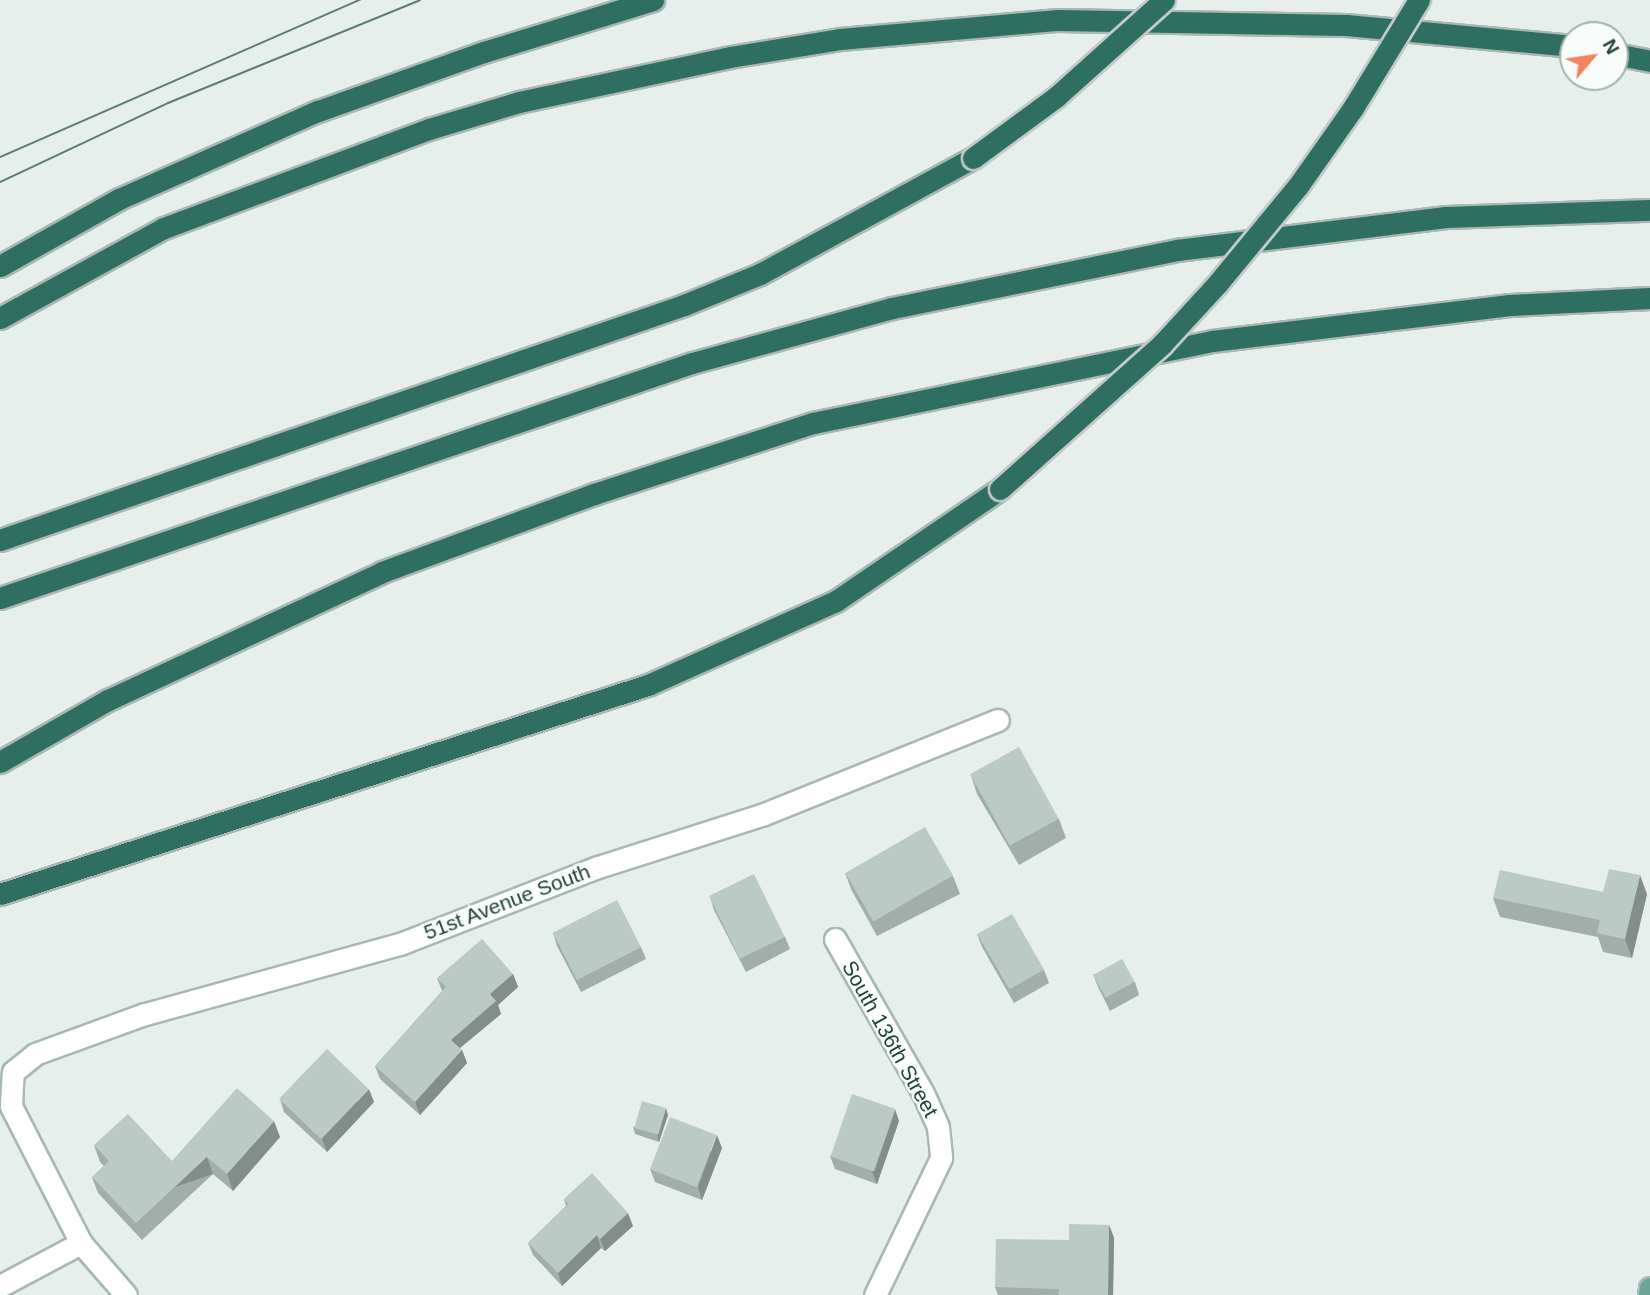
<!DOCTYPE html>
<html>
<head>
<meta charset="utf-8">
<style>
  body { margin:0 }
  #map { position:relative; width:1650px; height:1295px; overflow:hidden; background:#e6efeb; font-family:Helvetica,sans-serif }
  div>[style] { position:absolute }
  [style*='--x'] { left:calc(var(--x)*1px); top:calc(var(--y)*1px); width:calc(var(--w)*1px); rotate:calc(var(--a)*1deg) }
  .roads { filter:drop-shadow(2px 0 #a8b8b2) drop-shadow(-2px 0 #a8b8b2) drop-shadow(0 2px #a8b8b2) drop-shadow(0 -2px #a8b8b2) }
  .minor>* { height:21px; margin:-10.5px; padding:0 10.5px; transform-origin:10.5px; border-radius:10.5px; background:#fff }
  .major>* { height:21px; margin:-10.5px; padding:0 10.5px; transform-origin:10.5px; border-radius:10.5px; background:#6aa596 }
  .highway>* { height:21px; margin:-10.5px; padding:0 10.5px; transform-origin:10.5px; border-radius:10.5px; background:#2f6f62 }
  .tram>* { height:2px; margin:-1px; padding:0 1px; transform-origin:1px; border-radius:1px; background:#5f7d75 }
  .bridges { filter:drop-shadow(2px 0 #c2cac8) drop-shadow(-2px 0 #c2cac8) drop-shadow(0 2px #c2cac8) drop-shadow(0 -2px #c2cac8) }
  .highway-bridge>* { height:21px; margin:-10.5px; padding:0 10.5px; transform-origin:10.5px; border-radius:10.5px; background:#2f6f62 }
  .wall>* { inset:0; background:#a1aea9 }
  .shaded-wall>* { inset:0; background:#838d89; transform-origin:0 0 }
  .building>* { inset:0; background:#bbcac4; transform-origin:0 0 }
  span { translate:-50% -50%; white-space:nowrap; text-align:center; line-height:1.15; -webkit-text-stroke:5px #f7fbf9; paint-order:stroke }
  .street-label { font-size:21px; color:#24423a }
  .north { position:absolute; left:1559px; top:21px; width:70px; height:70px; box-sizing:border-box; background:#f7fbf9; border:2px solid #a3b1ad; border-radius:50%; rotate:61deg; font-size:19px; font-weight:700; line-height:28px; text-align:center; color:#24423a }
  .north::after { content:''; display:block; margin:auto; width:24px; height:32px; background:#f4845f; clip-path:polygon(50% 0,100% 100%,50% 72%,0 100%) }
</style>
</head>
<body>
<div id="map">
  <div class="roads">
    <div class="minor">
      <i style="--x:835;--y:939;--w:177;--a:60.3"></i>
      <i style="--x:923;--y:1093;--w:37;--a:66"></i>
      <i style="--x:938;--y:1127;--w:31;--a:84"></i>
      <i style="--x:941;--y:1158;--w:152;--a:115.7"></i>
      <i style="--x:0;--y:1286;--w:92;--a:-28"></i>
      <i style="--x:126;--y:1295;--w:69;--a:-130.9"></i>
      <i style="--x:81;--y:1243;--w:154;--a:-117.1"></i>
      <i style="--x:11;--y:1106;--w:34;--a:-87"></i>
      <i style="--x:13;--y:1072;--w:28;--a:-39"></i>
      <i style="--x:35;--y:1054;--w:117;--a:-20"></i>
      <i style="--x:145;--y:1014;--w:264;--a:-15.4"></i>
      <i style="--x:400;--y:944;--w:212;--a:-21.3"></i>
      <i style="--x:598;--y:867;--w:174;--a:-17.7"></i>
      <i style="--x:764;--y:814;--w:252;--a:-21.9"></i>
    </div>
    <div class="major">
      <i style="--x:1649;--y:1295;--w:7;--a:-82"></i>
    </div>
    <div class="highway">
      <i style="--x:1615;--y:54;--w:36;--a:11"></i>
      <i style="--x:0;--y:266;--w:137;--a:-29.4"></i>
      <i style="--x:119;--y:199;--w:218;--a:-23.9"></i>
      <i style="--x:318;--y:111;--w:176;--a:-19.6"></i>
      <i style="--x:484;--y:52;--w:177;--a:-17.1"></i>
      <i style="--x:0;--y:318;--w:187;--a:-28.8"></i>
      <i style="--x:164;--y:228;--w:283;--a:-20.5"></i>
      <i style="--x:429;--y:129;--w:94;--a:-16.7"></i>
      <i style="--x:519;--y:102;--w:216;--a:-12"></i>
      <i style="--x:730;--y:57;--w:111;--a:-9.3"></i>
      <i style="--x:840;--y:39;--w:219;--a:-5"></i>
      <i style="--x:1058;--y:20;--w:288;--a:1"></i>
      <i style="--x:1346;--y:25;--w:228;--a:5.3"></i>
      <i style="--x:0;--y:540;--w:723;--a:-18.96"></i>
      <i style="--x:684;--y:305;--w:82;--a:-22.2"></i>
      <i style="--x:760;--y:274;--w:243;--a:-28.6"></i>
      <i style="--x:0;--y:598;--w:731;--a:-18.76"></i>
      <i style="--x:692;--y:363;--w:207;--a:-15.4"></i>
      <i style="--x:892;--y:308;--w:291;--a:-11.5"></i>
      <i style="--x:1177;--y:250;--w:271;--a:-7"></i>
      <i style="--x:1446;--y:217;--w:204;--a:-2"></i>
      <i style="--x:0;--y:762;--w:125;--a:-29.9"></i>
      <i style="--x:108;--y:700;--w:302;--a:-25"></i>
      <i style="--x:382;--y:572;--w:226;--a:-20.2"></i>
      <i style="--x:594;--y:494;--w:230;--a:-18"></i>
      <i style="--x:813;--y:423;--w:407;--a:-11.6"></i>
      <i style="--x:1212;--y:341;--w:300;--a:-6.9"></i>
      <i style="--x:1510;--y:305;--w:140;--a:-2.9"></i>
      <i style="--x:0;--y:894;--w:681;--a:-17.88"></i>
      <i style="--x:648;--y:685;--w:206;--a:-24.1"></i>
      <i style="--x:836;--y:601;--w:199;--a:-34.3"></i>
    </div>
  </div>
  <div class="tram">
    <i style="--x:0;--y:157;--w:393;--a:-23.6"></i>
    <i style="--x:0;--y:182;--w:186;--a:-25.2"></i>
    <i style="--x:168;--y:103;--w:272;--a:-22.2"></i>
  </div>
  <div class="bridges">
    <div class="highway-bridge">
      <i style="--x:973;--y:158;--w:103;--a:-36.3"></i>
      <i style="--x:1056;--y:97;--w:145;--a:-41.9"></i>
      <i style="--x:1000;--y:489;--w:217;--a:-41.8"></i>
      <i style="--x:1162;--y:344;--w:83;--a:-47.4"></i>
      <i style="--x:1218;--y:283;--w:126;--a:-50.5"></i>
      <i style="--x:1298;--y:186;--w:95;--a:-54.8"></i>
      <i style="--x:1353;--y:108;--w:127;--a:-58.6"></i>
    </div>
  </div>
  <div class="wall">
    <i style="clip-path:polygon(971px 775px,1059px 819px,1066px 838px,1019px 865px,977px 794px)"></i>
    <i style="clip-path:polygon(845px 873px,953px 876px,960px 894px,877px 936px,852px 891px)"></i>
    <i style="clip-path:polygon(1647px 894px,1632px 958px,1603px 952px,1598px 937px,1500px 917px,1493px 898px)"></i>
    <i style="clip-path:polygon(710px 897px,785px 937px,790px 949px,746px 972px,714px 910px)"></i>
    <i style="clip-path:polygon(553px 933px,641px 947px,646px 959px,581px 992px,557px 946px)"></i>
    <i style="clip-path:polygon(977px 934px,1044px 970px,1049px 983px,1014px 1003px,982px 947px)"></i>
    <i style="clip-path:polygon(513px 974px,518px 987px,498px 1005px,501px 1014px,460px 1048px,462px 1050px,467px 1063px,420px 1115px,380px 1079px,375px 1066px,442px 991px,437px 978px)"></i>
    <i style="clip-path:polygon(1093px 974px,1135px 982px,1139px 995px,1110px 1011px,1098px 987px)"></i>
    <i style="clip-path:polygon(280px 1099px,374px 1102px,327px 1152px,284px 1112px)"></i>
    <i style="clip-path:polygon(668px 1115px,659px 1142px,635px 1134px,633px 1127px)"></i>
    <i style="clip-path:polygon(899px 1121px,877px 1184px,835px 1169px,830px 1156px)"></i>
    <i style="clip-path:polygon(280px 1137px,233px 1191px,213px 1174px,142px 1240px,98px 1193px,92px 1177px,104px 1166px,100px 1162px,94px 1145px,172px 1161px)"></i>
    <i style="clip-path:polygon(722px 1148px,702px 1200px,655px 1182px,650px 1169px)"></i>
    <i style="clip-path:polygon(564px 1199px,633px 1226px,605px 1251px,601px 1248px,562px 1286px,533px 1255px,528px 1243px,566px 1206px)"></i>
    <i style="clip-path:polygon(1109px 1225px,1114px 1238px,1113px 1295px,998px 1295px,995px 1287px)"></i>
  </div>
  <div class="shaded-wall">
    <i style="clip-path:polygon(1640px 875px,1647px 894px,1632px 958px,1625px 939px)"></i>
    <i style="clip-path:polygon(513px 974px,518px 987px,498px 1005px,501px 1014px,455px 1052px,451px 1040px,490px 994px)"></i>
    <i style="clip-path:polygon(462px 1050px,467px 1063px,420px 1115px,415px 1102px)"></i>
    <i style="clip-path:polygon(369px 1089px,374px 1102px,327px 1152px,322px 1139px)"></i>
    <i style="clip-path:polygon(666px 1108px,668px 1115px,659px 1142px,657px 1135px)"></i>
    <i style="clip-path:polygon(895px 1109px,899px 1121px,877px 1184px,872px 1171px)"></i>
    <i style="clip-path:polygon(274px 1121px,280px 1137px,233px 1191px,227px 1174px)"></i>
    <i style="clip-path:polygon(717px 1135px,722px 1148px,702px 1200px,698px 1187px)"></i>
    <i style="left:207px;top:1157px;width:18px;height:97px;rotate:71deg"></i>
    <i style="clip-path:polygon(628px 1213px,633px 1226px,605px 1251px,600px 1239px)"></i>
    <i style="clip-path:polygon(1109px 1225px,1114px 1238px,1113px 1295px,1108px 1295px)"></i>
    <i style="clip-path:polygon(597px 1235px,601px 1248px,562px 1286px,558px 1273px)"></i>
  </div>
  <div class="building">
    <i style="left:1019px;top:747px;width:82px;height:56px;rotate:61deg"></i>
    <i style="left:925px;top:827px;width:56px;height:92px;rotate:60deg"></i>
    <i style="clip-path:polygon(1609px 869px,1640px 875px,1625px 939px,1597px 933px,1600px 920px,1493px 898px,1500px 870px,1603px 892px)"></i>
    <i style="left:754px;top:874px;width:70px;height:50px;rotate:64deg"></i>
    <i style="left:617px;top:900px;width:53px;height:72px;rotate:63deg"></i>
    <i style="left:1012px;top:914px;width:64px;height:40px;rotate:60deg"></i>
    <i style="clip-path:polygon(482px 939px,513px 974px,490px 994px,496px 1001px,451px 1040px,462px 1050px,415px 1102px,375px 1066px,446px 987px,437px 978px)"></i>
    <i style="left:1122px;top:959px;width:26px;height:33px;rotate:61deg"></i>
    <i style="left:327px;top:1049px;width:58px;height:69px;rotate:44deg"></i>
    <i style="clip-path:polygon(237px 1088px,274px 1121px,227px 1174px,207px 1157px,136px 1223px,92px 1177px,109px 1161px,94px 1145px,128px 1114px,172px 1161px)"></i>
    <i style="left:852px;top:1094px;width:46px;height:66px;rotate:19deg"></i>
    <i style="left:642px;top:1101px;width:25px;height:28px;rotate:16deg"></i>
    <i style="left:670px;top:1117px;width:50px;height:56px;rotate:21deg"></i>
    <i style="clip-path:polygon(592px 1173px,628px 1213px,600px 1239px,597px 1235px,558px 1273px,528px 1243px,568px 1204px,564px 1199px)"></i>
    <i style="clip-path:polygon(1069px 1224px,1109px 1225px,1108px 1295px,1058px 1295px,1059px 1289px,995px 1287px,996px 1239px,1069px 1240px)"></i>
  </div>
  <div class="street-label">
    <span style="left:507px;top:902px;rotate:-21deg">51st Avenue South</span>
    <span style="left:890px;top:1039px;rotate:61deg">South 136th Street</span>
  </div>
  <div class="north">N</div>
</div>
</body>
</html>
